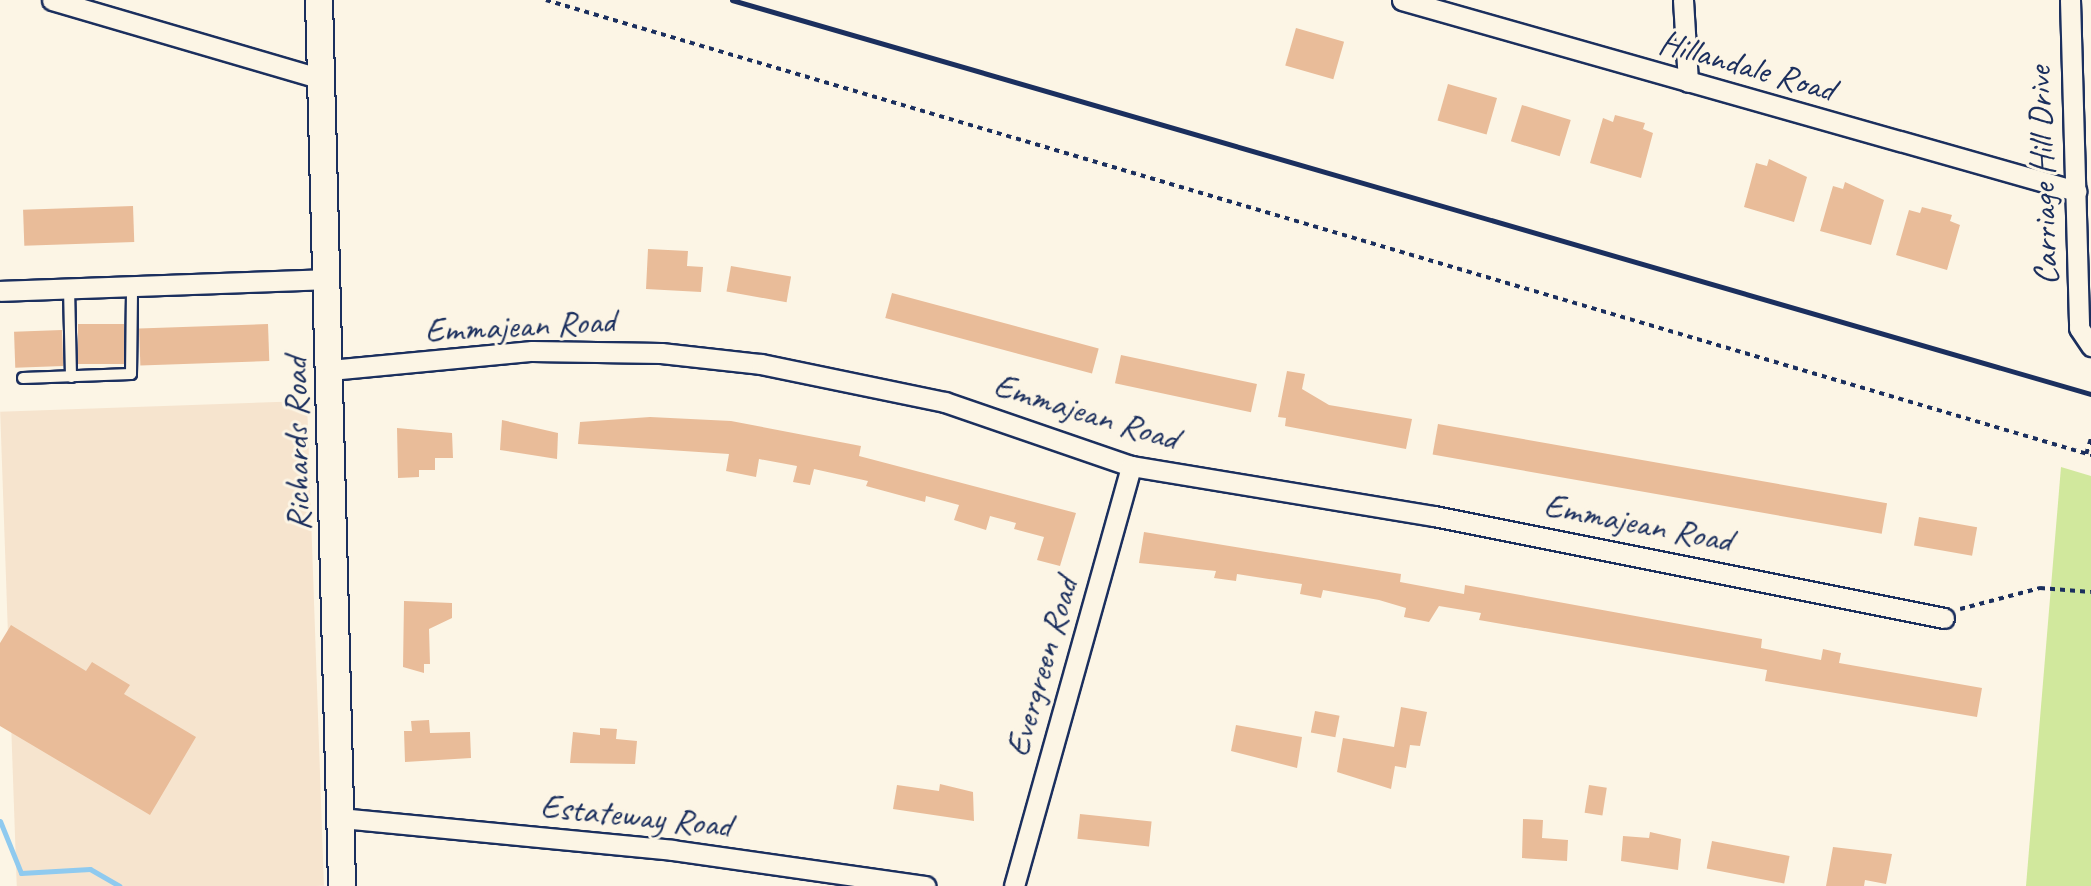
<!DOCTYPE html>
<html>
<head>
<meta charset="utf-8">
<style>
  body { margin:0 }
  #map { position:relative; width:2091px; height:886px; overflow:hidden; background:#fcf5e5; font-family:Caveat,sans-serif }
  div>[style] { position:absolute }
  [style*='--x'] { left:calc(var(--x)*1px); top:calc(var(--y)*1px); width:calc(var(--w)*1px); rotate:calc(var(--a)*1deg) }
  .built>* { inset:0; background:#f6e4ce; transform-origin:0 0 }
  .green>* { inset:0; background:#d1e89d }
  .stream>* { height:5px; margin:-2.5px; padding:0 2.5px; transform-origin:2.5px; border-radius:2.5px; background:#8fcaef }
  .building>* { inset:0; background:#e9bc99; transform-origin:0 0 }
  .path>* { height:3.5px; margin-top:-1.75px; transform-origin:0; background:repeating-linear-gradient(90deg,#1b2f5e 0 5px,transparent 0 10px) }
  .roads { filter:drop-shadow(2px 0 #1b2f5e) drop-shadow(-2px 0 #1b2f5e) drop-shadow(0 2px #1b2f5e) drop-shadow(0 -2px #1b2f5e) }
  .lane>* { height:10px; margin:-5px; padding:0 5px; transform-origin:5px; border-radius:5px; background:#fcf5e5 }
  .street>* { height:19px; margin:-9.5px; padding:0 9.5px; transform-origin:9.5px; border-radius:9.5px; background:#fcf5e5 }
  .secondary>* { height:26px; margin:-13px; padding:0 13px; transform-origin:13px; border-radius:13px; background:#fcf5e5 }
  .rail>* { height:5px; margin:-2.5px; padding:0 2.5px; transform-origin:2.5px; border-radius:2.5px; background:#1b2f5e }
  span { translate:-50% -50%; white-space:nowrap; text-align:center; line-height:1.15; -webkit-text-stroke:6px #fcf5e5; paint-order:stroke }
  .street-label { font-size:35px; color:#1b2f5e }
</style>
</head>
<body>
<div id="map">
  <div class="built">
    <i style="left:307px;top:401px;width:485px;height:307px;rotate:88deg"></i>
  </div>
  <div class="green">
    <i style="clip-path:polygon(2061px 467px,2091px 476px,2091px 886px,2026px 886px)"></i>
  </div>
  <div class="stream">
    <i style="--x:0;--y:821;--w:56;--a:68"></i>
    <i style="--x:21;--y:873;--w:69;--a:-3.3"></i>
    <i style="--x:90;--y:869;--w:34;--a:30"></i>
  </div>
  <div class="building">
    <i style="left:1296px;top:28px;width:50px;height:39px;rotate:16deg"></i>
    <i style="left:1448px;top:84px;width:51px;height:38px;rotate:16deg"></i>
    <i style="left:1522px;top:105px;width:51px;height:38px;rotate:17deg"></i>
    <i style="clip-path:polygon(1615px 115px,1645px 123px,1643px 129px,1653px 133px,1641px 178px,1590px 163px,1603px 118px,1613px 122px)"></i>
    <i style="clip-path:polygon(1769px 159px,1807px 177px,1794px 222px,1744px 207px,1756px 163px,1767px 166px)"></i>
    <i style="clip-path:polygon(1845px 182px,1884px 200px,1871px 245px,1820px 231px,1833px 186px,1843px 189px)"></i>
    <i style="left:133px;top:206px;width:36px;height:110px;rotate:88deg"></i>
    <i style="clip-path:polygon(1922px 207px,1952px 215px,1950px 221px,1960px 225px,1947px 270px,1896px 255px,1909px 210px,1920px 213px)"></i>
    <i style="clip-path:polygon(648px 249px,688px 251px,687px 266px,703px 267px,701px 292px,646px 289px)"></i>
    <i style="left:731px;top:266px;width:61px;height:26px;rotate:10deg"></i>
    <i style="left:892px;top:293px;width:214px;height:26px;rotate:15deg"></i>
    <i style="left:124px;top:324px;width:40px;height:46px;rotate:90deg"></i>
    <i style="left:268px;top:324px;width:37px;height:129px;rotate:88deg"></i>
    <i style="left:62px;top:330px;width:36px;height:48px;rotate:88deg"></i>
    <i style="left:1121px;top:355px;width:139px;height:29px;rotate:12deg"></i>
    <i style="clip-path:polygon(1287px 371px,1305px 374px,1302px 389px,1329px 405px,1412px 419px,1406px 449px,1285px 426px,1286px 418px,1278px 417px)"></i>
    <i style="clip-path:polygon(650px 417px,731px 421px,861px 446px,859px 456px,1076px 513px,1060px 566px,1037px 560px,1044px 537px,1014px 529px,1016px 523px,990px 516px,986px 530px,954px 520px,959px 505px,926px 496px,925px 502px,866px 486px,868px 481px,814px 469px,810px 485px,793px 482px,797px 466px,759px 459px,756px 477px,726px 471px,729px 454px,578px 444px,580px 422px)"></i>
    <i style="clip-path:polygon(502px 420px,558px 433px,557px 459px,500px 450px)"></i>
    <i style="left:1438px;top:424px;width:456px;height:31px;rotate:10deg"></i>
    <i style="clip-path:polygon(397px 428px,452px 433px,453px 458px,435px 458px,435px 470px,419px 470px,419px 477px,398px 478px)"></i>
    <i style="left:1919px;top:517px;width:59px;height:29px;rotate:10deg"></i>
    <i style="clip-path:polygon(1144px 532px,1401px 574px,1400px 582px,1464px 594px,1465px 585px,1762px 639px,1761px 648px,1821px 660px,1823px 649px,1841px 653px,1839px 663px,1982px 688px,1977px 717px,1765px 681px,1767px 670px,1479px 620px,1481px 613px,1439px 606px,1429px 622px,1404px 617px,1406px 608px,1379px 600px,1323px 590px,1321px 598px,1300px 594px,1302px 584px,1237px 574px,1236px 581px,1214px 578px,1216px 571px,1139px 563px)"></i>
    <i style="clip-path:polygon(404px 601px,452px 603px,452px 618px,429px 629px,430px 664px,424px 664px,424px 673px,403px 667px)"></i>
    <i style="clip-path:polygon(11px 625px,86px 671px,92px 662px,130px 685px,124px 694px,196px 737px,150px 815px,0 726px,0 643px)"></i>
    <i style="clip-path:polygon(1401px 707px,1427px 712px,1420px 746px,1410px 745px,1406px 768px,1395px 766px,1391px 789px,1337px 772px,1343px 738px,1394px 747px)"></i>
    <i style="left:1315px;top:711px;width:25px;height:22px;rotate:11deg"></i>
    <i style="clip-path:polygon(429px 720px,430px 733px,470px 732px,471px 758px,405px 762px,404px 731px,412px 731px,411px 721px)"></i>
    <i style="clip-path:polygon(1236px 725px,1302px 737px,1297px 768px,1231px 751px)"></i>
    <i style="clip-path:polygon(600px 728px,617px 729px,616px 739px,637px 741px,635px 764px,570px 763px,573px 732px,600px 735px)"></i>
    <i style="clip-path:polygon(940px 784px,973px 792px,974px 821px,893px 809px,897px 785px,939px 791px)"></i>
    <i style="left:1589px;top:785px;width:18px;height:28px;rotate:9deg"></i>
    <i style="left:1080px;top:814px;width:72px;height:25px;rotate:6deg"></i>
    <i style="clip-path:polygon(1523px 819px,1543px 820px,1542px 838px,1568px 840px,1567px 861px,1522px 858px)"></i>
    <i style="clip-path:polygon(1650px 832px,1681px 839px,1678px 870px,1621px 861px,1623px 836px,1649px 838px)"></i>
    <i style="left:1712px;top:841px;width:79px;height:28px;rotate:11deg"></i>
    <i style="clip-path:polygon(1833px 847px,1892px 854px,1886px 884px,1865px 880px,1864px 886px,1826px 886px)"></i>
  </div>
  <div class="path">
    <i style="--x:546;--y:0;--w:1611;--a:16.41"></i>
    <i style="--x:2086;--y:454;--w:17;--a:-73"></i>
    <i style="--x:1960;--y:609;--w:83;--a:-14.7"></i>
    <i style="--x:2040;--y:588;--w:51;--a:4.5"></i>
  </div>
  <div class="roads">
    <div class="lane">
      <i style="--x:69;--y:288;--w:89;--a:88.7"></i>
      <i style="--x:23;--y:378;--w:108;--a:-2.1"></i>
      <i style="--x:131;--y:374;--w:88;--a:-89.3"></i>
    </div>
    <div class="street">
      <i style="--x:52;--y:0;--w:281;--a:16.3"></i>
      <i style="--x:1402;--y:0;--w:701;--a:15.82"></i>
      <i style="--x:1683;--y:0;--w:82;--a:86.5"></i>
      <i style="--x:2070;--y:0;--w:328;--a:88.4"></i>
      <i style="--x:2079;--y:328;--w:22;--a:56"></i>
      <i style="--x:0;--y:291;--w:328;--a:-2.1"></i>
      <i style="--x:330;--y:370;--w:203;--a:-5.4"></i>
      <i style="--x:532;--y:351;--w:129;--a:0.9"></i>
      <i style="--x:661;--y:353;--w:101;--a:6.3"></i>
      <i style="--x:761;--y:364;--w:188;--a:11.7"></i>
      <i style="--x:945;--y:402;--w:197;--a:19"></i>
      <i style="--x:1131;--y:466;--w:307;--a:9.4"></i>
      <i style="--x:1434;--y:516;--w:520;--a:11.31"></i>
      <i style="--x:341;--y:818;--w:333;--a:5.5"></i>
      <i style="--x:672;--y:850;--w:256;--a:8.1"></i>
      <i style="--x:1014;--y:886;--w:436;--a:-74.4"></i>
    </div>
    <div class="secondary">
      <i style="--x:319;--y:0;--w:886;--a:88.51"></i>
    </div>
  </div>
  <div class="rail">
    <i style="--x:732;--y:0;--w:1415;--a:16.17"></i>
  </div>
  <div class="street-label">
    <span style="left:1747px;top:66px;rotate:16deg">Hillandale Road</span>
    <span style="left:2043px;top:176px;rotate:-92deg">Carriage Hill Drive</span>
    <span style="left:520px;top:326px;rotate:-3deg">Emmajean Road</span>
    <span style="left:1086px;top:412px;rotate:17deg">Emmajean Road</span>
    <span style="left:297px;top:444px;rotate:-91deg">Richards Road</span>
    <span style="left:1638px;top:523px;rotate:11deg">Emmajean Road</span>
    <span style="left:1042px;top:667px;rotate:-74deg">Evergreen Road</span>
    <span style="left:636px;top:816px;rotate:6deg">Estateway Road</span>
  </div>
</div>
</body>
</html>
